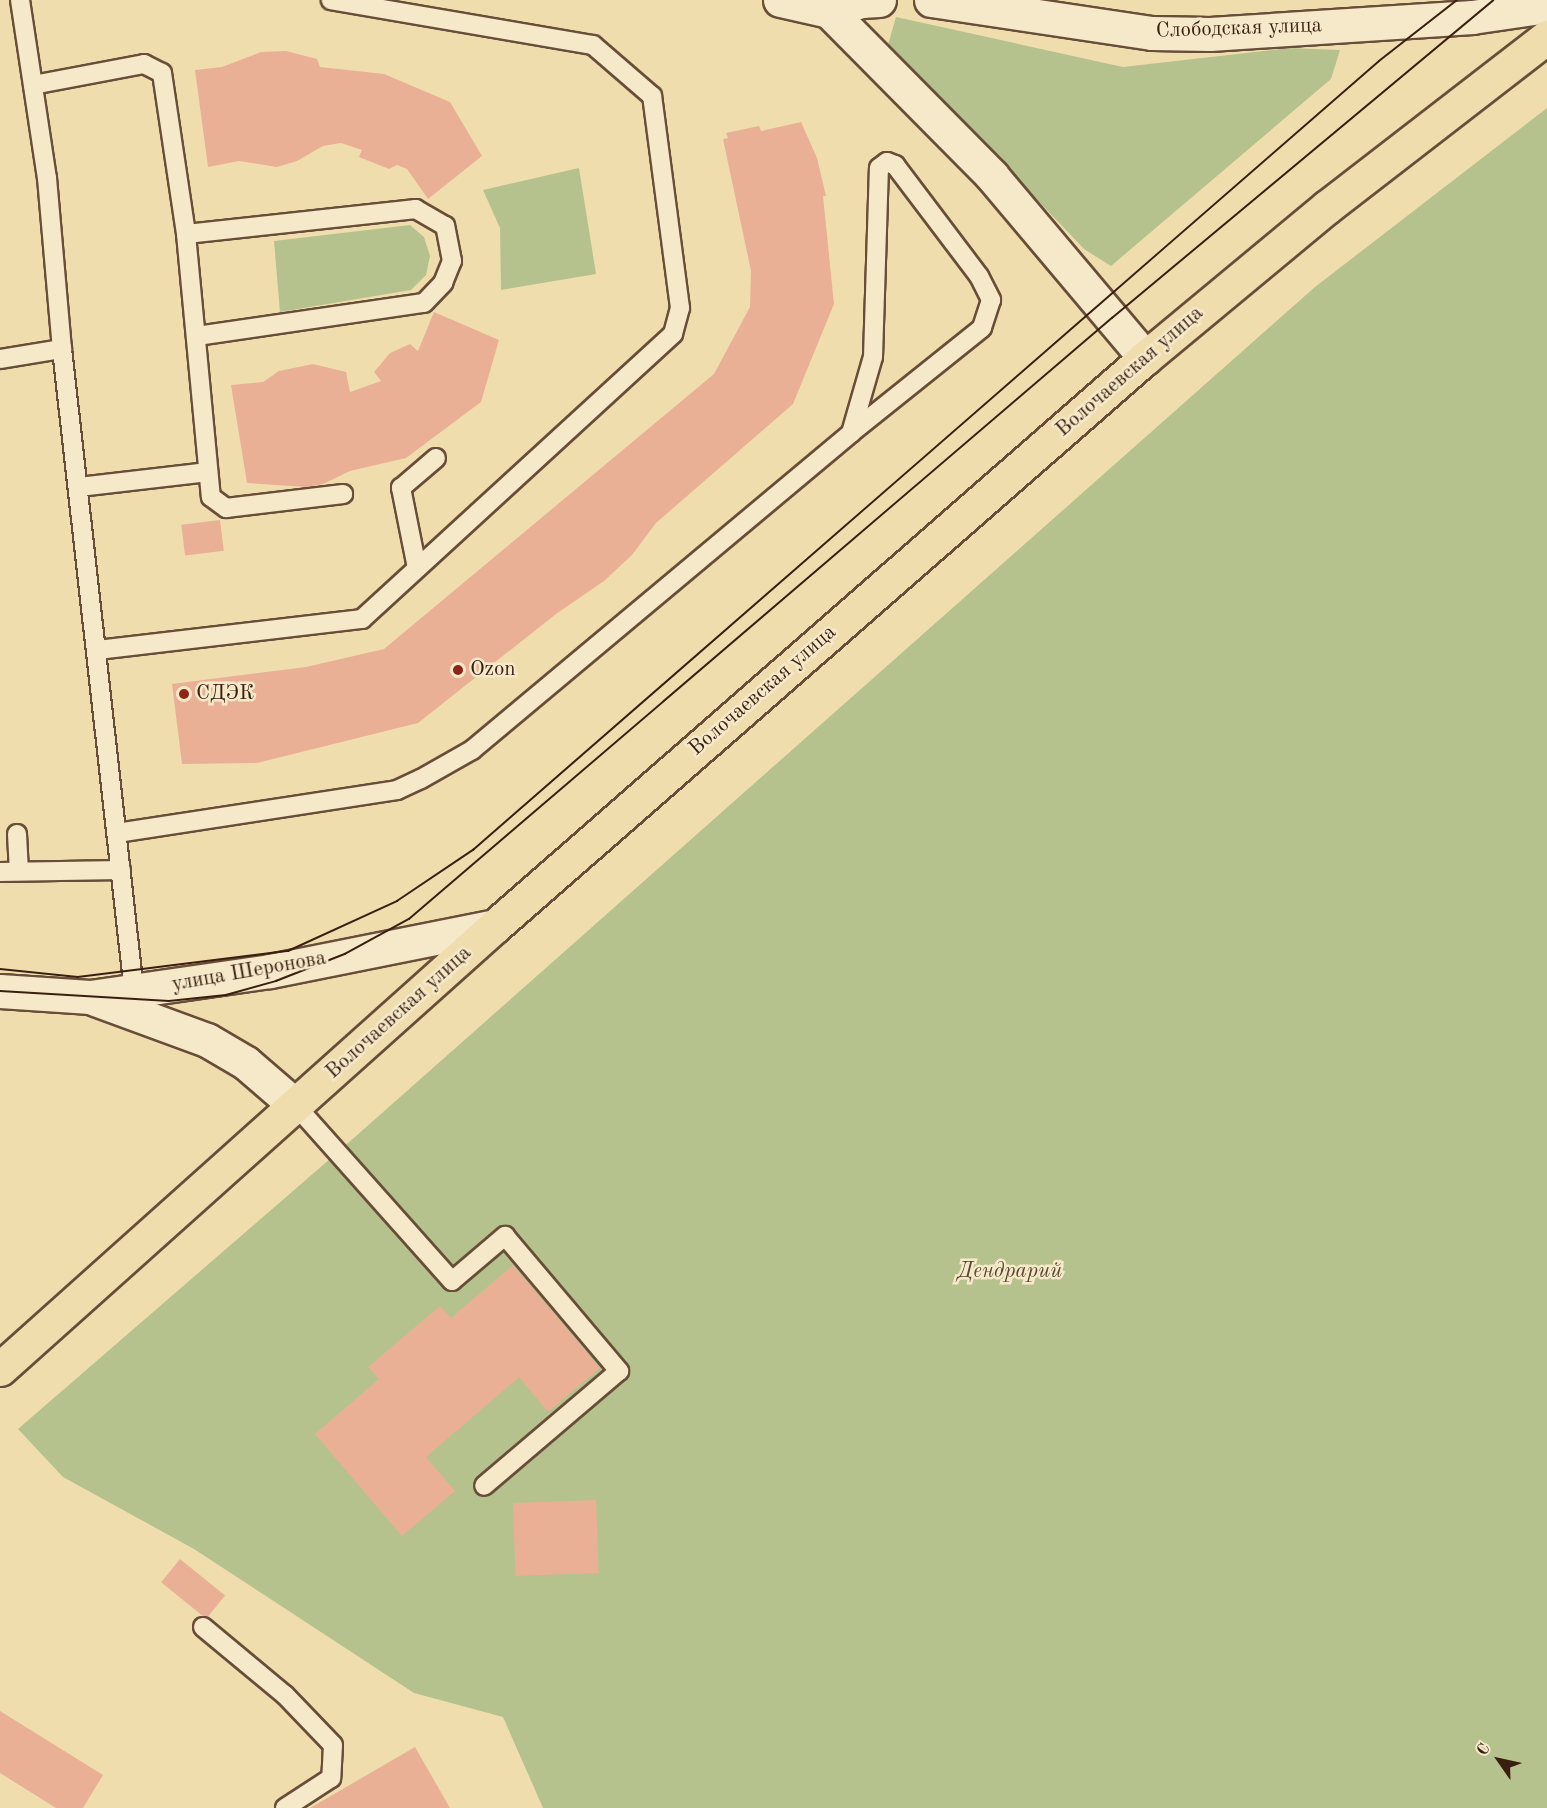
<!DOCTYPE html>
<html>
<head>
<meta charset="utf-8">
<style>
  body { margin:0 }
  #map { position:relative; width:1547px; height:1808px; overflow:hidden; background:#f0ddae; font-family:"Old Standard TT",serif }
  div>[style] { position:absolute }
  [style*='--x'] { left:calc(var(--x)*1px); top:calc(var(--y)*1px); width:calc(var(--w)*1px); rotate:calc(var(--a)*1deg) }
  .green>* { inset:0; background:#b6c28d }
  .building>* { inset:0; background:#eab095; transform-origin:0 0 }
  .roads { filter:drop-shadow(2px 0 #684e38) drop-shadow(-2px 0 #684e38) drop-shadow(0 2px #684e38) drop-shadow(0 -2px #684e38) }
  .service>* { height:18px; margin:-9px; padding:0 9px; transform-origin:9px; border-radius:9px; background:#f5e9ca }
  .tertiary>* { height:33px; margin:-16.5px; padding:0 16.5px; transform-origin:16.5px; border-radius:16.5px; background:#f5e9ca }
  .secondary>* { height:33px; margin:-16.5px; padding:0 16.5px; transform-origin:16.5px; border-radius:16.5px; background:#f5e9ca }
  .primary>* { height:33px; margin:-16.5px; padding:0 16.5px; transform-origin:16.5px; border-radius:16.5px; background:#f0ddae }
  .tram>* { height:1.5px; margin:-0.75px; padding:0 0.75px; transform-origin:0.75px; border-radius:0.75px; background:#3a1f11 }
  .dots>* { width:16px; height:16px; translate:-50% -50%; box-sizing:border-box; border:3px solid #f5e9ca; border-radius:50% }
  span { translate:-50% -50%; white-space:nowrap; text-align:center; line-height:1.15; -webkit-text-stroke:5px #f5e9ca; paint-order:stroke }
  .street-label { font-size:21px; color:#3a1f11 }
  .poi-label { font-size:21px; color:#3a1f11 }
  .left { translate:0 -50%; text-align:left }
  .park-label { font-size:21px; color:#594830; font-style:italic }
  .north { position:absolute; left:1469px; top:1730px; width:60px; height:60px; -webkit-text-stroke:4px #f5e9ca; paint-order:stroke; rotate:304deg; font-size:16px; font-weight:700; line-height:24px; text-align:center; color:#3a1f11 }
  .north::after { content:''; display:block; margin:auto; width:21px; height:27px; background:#3a1f11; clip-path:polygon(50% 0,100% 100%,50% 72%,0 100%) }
</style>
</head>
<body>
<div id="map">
  <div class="green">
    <i style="clip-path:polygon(896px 17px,1123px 67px,1289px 48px,1340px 50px,1331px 79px,1111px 266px,1084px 249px,965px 124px,886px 52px)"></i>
    <i style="clip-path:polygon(1547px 108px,1547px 1808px,543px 1808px,503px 1717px,414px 1693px,194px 1549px,63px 1477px,18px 1429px,338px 1152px,1315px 287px)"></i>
    <i style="clip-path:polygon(579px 168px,596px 274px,501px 290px,500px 228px,483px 190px)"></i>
    <i style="clip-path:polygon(410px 225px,424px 237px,430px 256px,426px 275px,411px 290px,280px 312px,274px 241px)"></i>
  </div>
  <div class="building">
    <i style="clip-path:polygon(286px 51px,317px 59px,320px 67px,384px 74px,450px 102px,482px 156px,428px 199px,407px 169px,397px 165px,389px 169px,359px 157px,362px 150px,341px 143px,323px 146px,297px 161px,277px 167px,239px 161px,208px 167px,195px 70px,222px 67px,261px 52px)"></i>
    <i style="clip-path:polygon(801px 122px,817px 158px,826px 196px,823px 196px,834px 304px,793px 404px,656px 523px,632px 555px,604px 581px,556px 614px,418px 723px,257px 763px,182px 764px,172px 684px,306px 667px,384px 649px,714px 374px,750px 307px,751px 271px,723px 139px,728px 138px,726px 133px,759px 126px,761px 131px)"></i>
    <i style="clip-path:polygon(434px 312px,499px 340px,481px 402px,406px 458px,350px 471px,323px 484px,306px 487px,247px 483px,231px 385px,263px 382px,279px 371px,313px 364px,346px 372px,350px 392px,381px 381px,374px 372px,390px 353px,410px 344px,418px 351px)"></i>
    <i style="left:220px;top:520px;width:31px;height:39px;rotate:83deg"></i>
    <i style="clip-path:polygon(513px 1265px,600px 1368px,548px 1412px,519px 1377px,426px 1457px,455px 1491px,402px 1536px,315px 1434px,379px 1379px,368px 1367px,440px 1306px,451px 1318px)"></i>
    <i style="left:596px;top:1500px;width:73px;height:83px;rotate:88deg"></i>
    <i style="left:180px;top:1559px;width:58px;height:30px;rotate:39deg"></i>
    <i style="clip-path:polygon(0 1711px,103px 1775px,83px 1808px,56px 1808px,0 1773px)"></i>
    <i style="clip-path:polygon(415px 1747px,450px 1808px,310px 1808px)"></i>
  </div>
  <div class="roads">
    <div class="service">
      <i style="--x:20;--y:0;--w:180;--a:81.4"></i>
      <i style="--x:47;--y:178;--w:172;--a:85"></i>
      <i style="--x:62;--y:349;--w:646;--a:83.6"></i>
      <i style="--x:33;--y:85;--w:113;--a:-10.7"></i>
      <i style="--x:144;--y:64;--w:20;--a:27"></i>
      <i style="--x:162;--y:73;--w:163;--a:81.5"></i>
      <i style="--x:197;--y:336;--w:229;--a:-8.3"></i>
      <i style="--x:424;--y:303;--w:28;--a:-46"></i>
      <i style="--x:443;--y:283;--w:24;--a:-68"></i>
      <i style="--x:452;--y:261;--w:36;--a:-101"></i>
      <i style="--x:445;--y:226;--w:34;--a:-150"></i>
      <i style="--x:416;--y:209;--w:231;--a:173.8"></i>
      <i style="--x:186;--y:234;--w:264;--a:84.6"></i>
      <i style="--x:211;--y:497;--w:19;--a:36"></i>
      <i style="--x:226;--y:508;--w:118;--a:-6.8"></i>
      <i style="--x:0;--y:359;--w:63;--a:-9.2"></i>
      <i style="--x:79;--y:487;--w:130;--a:-6.6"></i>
      <i style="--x:417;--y:568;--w:82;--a:-101.3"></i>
      <i style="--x:401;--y:488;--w:46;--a:-40.6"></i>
      <i style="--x:98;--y:650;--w:266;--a:-6.7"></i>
      <i style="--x:362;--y:619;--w:422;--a:-42.5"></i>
      <i style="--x:673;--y:334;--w:27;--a:-75"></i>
      <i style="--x:680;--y:308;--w:214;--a:-97.5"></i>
      <i style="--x:652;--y:96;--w:78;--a:-139.2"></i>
      <i style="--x:593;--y:45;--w:266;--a:-170.3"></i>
      <i style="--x:117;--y:833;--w:283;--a:-8.7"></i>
      <i style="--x:397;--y:790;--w:26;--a:-25"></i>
      <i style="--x:421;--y:779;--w:59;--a:-29.6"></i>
      <i style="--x:472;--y:750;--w:494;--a:-39.9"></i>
      <i style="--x:851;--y:433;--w:79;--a:-73.9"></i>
      <i style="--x:873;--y:357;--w:189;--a:-88.2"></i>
      <i style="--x:879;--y:168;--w:10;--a:-37"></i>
      <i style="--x:887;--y:162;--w:9;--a:21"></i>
      <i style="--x:895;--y:165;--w:139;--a:52.9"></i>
      <i style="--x:979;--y:276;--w:27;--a:63"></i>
      <i style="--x:991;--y:300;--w:29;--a:108"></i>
      <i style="--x:982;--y:328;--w:168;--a:141.3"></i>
      <i style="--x:17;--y:834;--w:37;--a:87"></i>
      <i style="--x:0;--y:872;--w:121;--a:-0.9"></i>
      <i style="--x:297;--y:1107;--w:233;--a:48.3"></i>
      <i style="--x:452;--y:1281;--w:70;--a:-40.3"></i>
      <i style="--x:505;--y:1236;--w:177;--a:49.8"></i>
      <i style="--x:619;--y:1371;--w:177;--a:139.6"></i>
      <i style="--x:203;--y:1627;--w:107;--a:39.7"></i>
      <i style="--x:285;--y:1695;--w:69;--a:46.2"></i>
      <i style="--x:333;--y:1745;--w:33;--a:93"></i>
      <i style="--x:331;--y:1778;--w:55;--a:146.9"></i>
    </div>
    <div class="tertiary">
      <i style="--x:780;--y:0;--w:50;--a:12.7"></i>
      <i style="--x:829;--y:11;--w:34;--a:-17"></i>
      <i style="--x:861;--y:1;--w:18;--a:-3"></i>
      <i style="--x:931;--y:0;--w:223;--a:8.5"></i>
      <i style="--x:1152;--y:33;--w:58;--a:1"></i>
      <i style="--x:1210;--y:34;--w:263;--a:-3.7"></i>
      <i style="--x:1472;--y:17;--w:76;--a:-8.3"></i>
      <i style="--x:829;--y:11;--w:232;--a:45.3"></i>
      <i style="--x:992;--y:176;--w:238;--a:49.9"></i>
    </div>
    <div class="secondary">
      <i style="--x:0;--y:991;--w:90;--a:3.8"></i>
      <i style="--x:90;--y:997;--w:182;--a:-8.2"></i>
      <i style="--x:270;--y:971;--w:229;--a:-11.3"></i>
      <i style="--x:95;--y:999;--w:119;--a:20.1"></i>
      <i style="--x:207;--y:1040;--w:45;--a:30.5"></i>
      <i style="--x:246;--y:1063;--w:67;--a:40.8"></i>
    </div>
    <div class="primary">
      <i style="--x:0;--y:1369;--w:664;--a:-41.83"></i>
      <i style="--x:495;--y:926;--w:863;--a:-41.15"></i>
      <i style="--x:1145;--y:358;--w:236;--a:-39.7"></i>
      <i style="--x:1327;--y:207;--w:278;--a:-37.7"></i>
    </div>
  </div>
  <div class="tram">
    <i style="--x:0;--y:969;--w:78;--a:5.9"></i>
    <i style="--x:78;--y:977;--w:212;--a:-7.1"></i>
    <i style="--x:288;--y:951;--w:120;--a:-24.6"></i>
    <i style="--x:397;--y:901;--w:92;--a:-33.9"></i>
    <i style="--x:473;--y:850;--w:1201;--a:-41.05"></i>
    <i style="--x:1379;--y:61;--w:99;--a:-38"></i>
    <i style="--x:0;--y:991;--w:169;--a:3.4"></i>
    <i style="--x:169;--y:1001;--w:57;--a:-6"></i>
    <i style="--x:226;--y:995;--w:52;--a:-15.6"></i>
    <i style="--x:276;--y:981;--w:74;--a:-21.4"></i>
    <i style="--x:345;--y:954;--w:73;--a:-28.7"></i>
    <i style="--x:409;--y:919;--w:925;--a:-40.53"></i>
    <i style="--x:1112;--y:318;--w:496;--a:-39.8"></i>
  </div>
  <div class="dots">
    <i style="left:458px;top:670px;background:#8f2418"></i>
    <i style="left:184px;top:694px;background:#8f2418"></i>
  </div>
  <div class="street-label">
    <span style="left:1239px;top:29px;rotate:-2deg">Слободская улица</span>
    <span style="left:1130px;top:372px;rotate:-41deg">Волочаевская улица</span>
    <span style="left:763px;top:691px;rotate:-41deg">Волочаевская улица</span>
    <span style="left:249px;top:972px;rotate:-10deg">улица Шеронова</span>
    <span style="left:399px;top:1013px;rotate:-42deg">Волочаевская улица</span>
  </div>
  <div class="poi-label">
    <span class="left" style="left:470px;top:670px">Ozon</span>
    <span class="left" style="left:196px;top:694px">СДЭК</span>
  </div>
  <div class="park-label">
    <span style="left:1010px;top:1272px">Дендрарий</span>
  </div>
  <div class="north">С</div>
</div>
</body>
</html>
